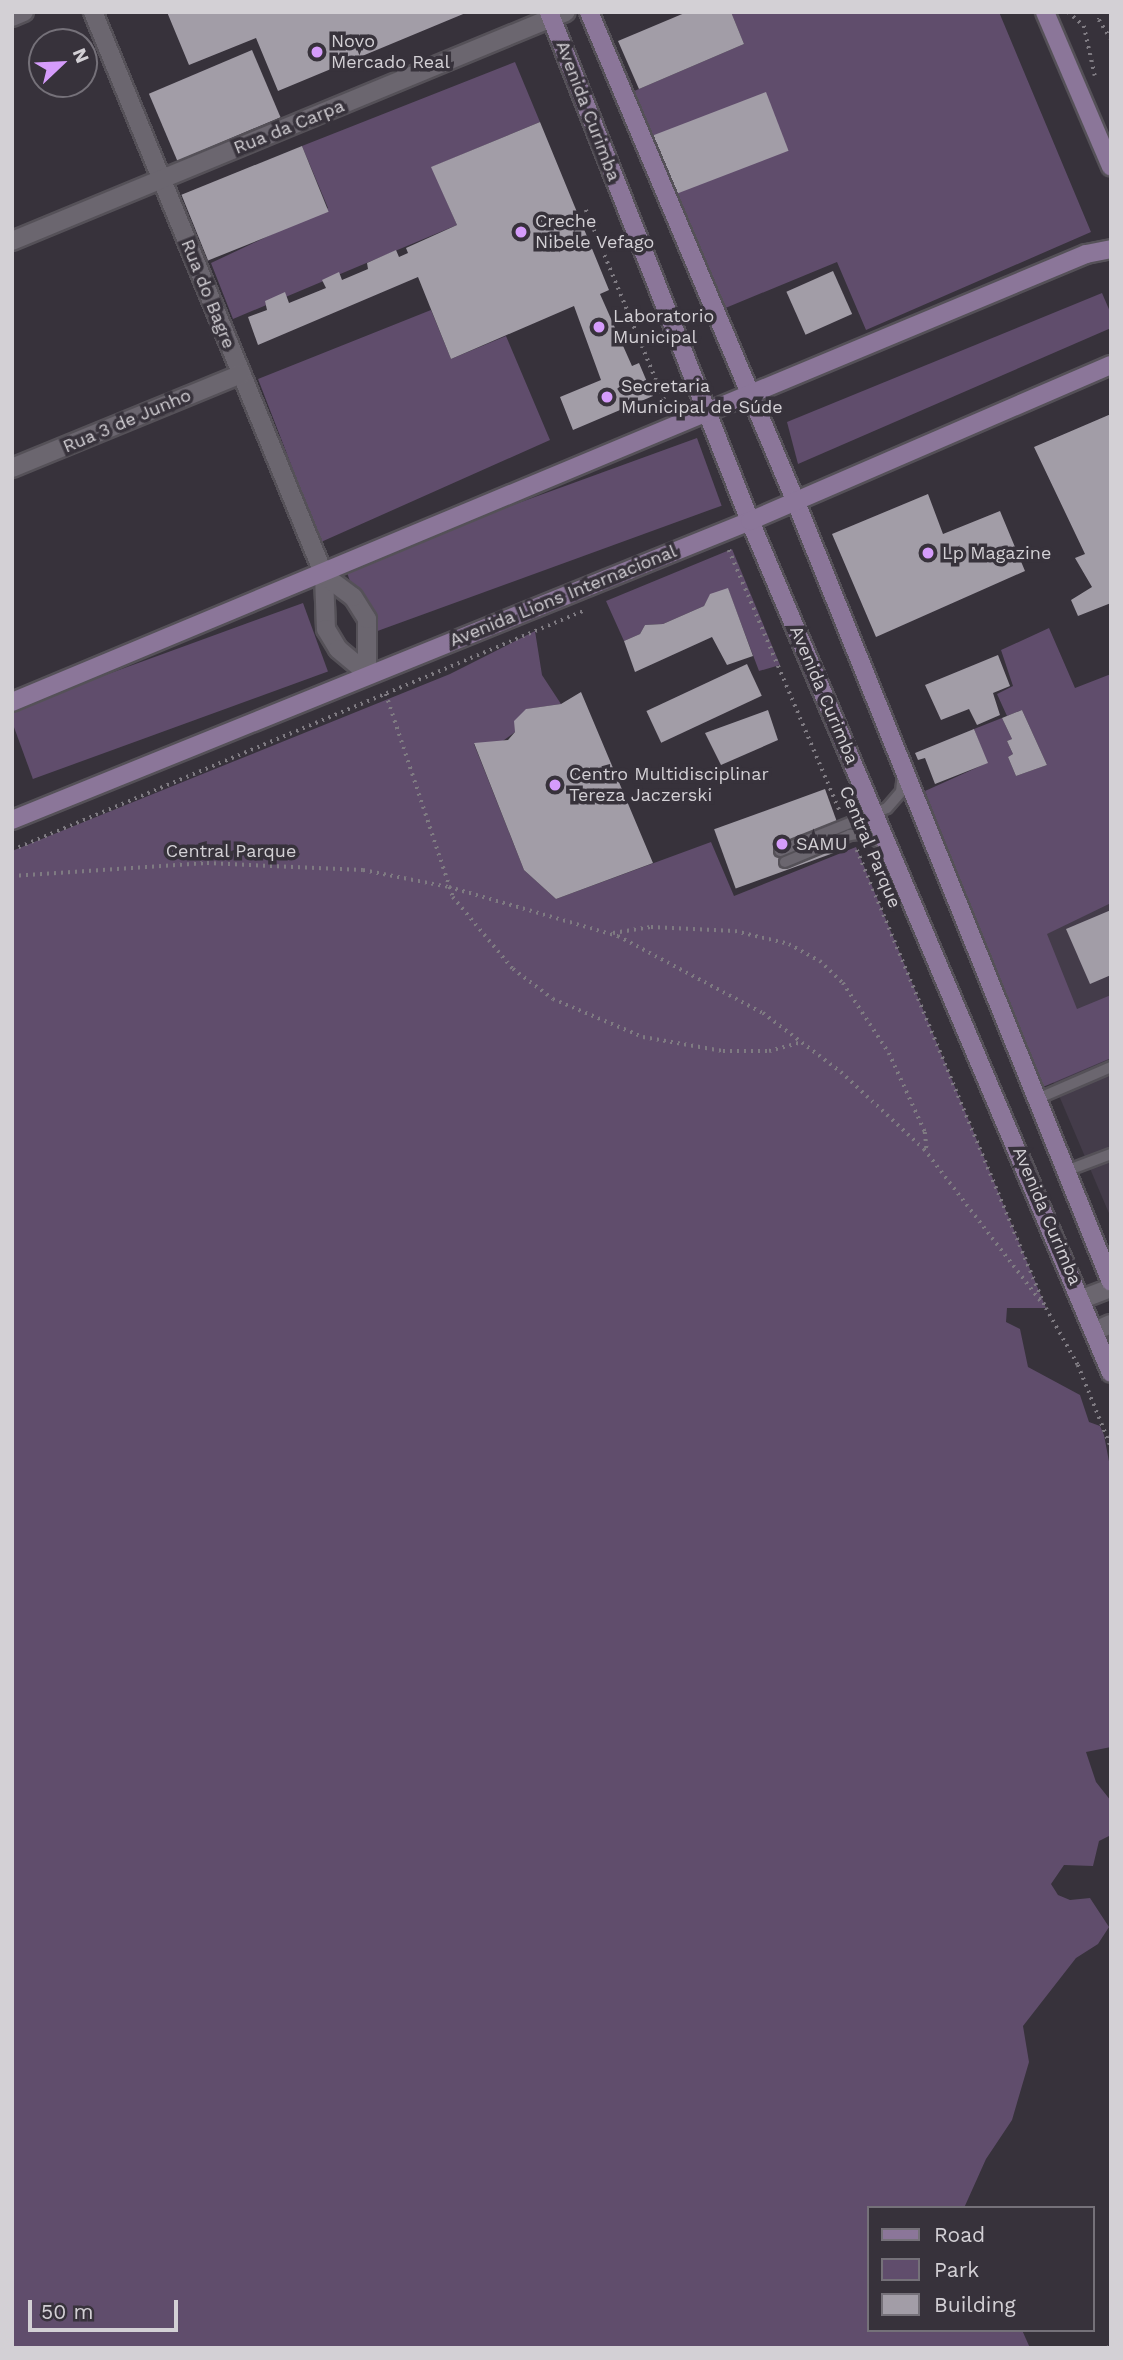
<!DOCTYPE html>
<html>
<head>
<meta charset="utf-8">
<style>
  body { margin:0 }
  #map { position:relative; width:1123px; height:2360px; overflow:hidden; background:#37323b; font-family:"Work Sans",sans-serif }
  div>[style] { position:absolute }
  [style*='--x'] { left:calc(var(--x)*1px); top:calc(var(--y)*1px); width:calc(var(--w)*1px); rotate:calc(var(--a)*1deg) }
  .built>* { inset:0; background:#443c4a }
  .green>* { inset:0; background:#604d6c; transform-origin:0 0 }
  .building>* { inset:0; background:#a29da7; transform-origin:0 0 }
  .path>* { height:3.5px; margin-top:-1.75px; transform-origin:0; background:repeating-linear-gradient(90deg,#7f7b82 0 2px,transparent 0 7px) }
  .roads { filter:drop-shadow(2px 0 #555158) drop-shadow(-2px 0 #555158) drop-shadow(0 2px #555158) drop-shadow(0 -2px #555158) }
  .lane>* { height:10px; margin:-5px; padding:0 5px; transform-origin:5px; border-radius:5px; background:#6b666f }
  .street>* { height:18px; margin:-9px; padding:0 9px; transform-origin:9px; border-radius:9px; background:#6b666f }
  .secondary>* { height:18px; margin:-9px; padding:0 9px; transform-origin:9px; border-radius:9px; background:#8b7699 }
  .dots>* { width:19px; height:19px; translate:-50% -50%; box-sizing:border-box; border:4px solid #37323b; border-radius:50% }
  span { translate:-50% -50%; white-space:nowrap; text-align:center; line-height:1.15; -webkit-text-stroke:7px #37323b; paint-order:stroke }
  .poi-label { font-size:18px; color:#d3d0d5 }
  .left { translate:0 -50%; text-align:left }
  .street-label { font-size:18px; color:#d3d0d5 }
  .frame { position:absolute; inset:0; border:14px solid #d3d0d5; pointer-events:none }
  .legend { position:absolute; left:867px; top:2206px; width:228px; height:126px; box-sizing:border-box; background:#37323b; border:2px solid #757179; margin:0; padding:9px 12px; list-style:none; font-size:21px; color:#d3d0d5 }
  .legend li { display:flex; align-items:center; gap:14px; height:35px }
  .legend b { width:35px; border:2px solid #757179 }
  .north { position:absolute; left:28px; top:28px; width:70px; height:70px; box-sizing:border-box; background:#37323b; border:2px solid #757179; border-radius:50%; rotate:67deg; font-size:19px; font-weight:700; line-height:28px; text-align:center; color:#d3d0d5 }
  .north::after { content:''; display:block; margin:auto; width:24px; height:32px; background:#d59cfb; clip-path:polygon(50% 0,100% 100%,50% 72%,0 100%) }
  .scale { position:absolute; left:28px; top:2300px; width:150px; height:32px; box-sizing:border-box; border:4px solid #d3d0d5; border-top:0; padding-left:9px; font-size:21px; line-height:24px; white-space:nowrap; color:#d3d0d5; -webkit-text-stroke:5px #37323b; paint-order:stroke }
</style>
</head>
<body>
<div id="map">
  <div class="built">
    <i style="clip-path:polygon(1111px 874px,1111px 1218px,987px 926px)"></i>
  </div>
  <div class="green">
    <i style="clip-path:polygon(731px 12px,999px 12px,1091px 232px,866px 330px,837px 262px,723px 309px,632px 92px,744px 44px)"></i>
    <i style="clip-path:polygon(515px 62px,540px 122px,432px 167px,457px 225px,233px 319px,211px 263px,328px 208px,302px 146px)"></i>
    <i style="clip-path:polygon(1102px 293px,1111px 314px,1111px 328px,798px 464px,787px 422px)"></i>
    <i style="clip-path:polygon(431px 310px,451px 359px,506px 336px,550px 440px,321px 542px,258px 379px)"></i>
    <i style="left:697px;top:438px;width:72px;height:375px;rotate:70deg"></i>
    <i style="clip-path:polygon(732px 549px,780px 665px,759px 671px,728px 589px,710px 595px,704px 606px,663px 624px,645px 625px,640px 634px,624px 641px,606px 601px)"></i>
    <i style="left:303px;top:603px;width:73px;height:314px;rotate:70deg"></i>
    <i style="clip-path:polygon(1049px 628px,1075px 688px,1111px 674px,1111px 903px,1047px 934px,1077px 1009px,1111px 995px,1111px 1058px,1043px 1087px,925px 791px,987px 763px,974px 729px,1002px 718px,1012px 739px,1007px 741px,1013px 754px,1008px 757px,1016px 776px,1047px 765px,1022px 710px,1007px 716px,997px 694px,1013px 686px,1001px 650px)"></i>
    <i style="clip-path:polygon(535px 631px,542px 675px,561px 704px,527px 709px,515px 732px,500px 743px,474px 744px,524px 870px,556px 899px,711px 842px,734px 896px,856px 847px,1046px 1308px,1007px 1308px,1006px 1322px,1020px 1329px,1028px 1367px,1080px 1395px,1089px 1422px,1100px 1426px,1104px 1435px,1111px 1472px,1111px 1747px,1086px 1752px,1096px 1782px,1111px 1801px,1111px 1835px,1099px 1841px,1093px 1866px,1064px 1865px,1051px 1884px,1058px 1895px,1070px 1900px,1090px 1898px,1109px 1927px,1098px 1944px,1076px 1958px,1023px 2026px,1029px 2062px,1012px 2120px,986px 2159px,964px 2208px,869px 2208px,869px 2330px,1022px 2330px,1030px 2348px,12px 2348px,12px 851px,450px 674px)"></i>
  </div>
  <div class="building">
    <i style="clip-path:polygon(167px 12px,468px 12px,278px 91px,256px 38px,189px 65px)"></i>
    <i style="clip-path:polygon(687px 12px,731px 12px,744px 44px,639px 89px,618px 41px)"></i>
    <i style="left:252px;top:50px;width:73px;height:112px;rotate:67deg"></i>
    <i style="left:766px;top:92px;width:63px;height:124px;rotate:69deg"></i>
    <i style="clip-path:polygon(540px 122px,609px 290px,600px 294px,632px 366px,639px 363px,653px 396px,573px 430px,560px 397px,601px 380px,574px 306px,451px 359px,418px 277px,258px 345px,248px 317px,267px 310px,265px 301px,285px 292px,289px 303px,326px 288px,322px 280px,339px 272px,342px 280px,368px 269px,367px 263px,396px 250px,399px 257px,408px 253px,406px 248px,457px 225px,431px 167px)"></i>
    <i style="left:302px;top:146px;width:71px;height:130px;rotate:68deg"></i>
    <i style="left:833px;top:271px;width:47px;height:51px;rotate:66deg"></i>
    <i style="clip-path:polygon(1111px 414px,1111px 603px,1078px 616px,1071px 600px,1092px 587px,1075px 558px,1085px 554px,1034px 447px)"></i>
    <i style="clip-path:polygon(928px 494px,943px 534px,1000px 511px,1025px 571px,876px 637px,832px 534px)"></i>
    <i style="clip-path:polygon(728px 588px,753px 656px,727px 665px,712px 637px,635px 672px,624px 641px,640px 634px,645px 625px,663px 624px,704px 606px,710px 594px)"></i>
    <i style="clip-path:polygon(998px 655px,1010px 686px,993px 693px,1000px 715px,977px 725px,969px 709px,941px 720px,925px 685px)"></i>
    <i style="left:747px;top:664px;width:35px;height:111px;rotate:65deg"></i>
    <i style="clip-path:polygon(581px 692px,653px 863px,556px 899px,524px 870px,474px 743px,508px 740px,515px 732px,514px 721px,526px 709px,561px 704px)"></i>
    <i style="clip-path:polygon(768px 710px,778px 740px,721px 765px,705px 733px)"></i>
    <i style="clip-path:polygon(1022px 710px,1047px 765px,1016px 776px,1008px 757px,1013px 754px,1007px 741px,1012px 739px,1002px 718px)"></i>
    <i style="clip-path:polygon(974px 729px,988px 763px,935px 784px,925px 758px,918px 760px,915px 753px)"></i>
    <i style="left:825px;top:789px;width:63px;height:118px;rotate:70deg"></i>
    <i style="clip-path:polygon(1111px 910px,1111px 975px,1090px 984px,1066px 929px)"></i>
  </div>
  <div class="path">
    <i style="--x:1068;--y:12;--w:21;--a:41"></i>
    <i style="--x:1084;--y:26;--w:51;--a:77.6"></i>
    <i style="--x:1101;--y:12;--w:8;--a:104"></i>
    <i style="--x:1099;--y:20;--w:22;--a:58"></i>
    <i style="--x:586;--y:210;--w:215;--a:67.6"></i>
    <i style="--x:729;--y:550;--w:284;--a:67"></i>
    <i style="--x:386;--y:694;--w:214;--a:71.7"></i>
    <i style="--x:453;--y:897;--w:94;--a:50.2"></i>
    <i style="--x:513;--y:969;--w:50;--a:36.9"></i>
    <i style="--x:553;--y:999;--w:98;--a:22.9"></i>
    <i style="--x:643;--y:1037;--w:81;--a:9.9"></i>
    <i style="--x:723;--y:1051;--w:46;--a:0"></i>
    <i style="--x:769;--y:1051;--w:34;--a:-15"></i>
    <i style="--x:12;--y:850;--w:619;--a:-22.71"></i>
    <i style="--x:857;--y:850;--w:495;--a:67.6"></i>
    <i style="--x:1046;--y:1308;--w:65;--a:60.7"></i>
    <i style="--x:1078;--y:1365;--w:88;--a:68.1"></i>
    <i style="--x:12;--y:876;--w:195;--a:-3.8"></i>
    <i style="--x:207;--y:863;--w:156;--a:2.6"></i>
    <i style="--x:363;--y:870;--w:88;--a:11.2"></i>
    <i style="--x:449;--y:887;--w:176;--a:16.2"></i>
    <i style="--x:618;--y:936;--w:164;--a:28"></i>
    <i style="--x:763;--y:1013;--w:98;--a:37.1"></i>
    <i style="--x:841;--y:1072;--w:113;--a:42.9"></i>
    <i style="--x:924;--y:1149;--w:195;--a:52.5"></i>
    <i style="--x:613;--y:933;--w:38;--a:-9"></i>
    <i style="--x:651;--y:927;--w:84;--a:2.7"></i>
    <i style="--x:735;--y:931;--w:56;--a:13.5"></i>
    <i style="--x:789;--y:944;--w:35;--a:29"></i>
    <i style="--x:820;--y:961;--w:32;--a:44"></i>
    <i style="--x:843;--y:983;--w:84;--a:56.7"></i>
    <i style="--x:889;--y:1053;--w:87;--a:65.5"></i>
    <i style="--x:925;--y:1132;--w:20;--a:84"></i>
    <i style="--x:1107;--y:2348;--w:4;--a:-27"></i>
  </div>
  <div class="roads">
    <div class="lane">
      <i style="--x:780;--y:851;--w:115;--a:-21.9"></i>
      <i style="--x:887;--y:808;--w:21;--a:-49"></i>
      <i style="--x:901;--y:792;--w:18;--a:-84"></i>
      <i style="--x:785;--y:862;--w:70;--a:-22.6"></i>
      <i style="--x:850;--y:835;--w:16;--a:-7"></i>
      <i style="--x:866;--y:833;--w:22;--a:36"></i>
      <i style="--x:1037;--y:1099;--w:81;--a:-23.4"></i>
      <i style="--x:1066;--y:1171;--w:48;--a:-20.7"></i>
    </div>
    <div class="street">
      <i style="--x:93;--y:12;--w:609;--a:67.69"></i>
      <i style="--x:324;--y:575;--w:54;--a:87.9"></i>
      <i style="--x:326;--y:629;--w:23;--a:59"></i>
      <i style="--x:338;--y:649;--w:38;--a:40"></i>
      <i style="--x:367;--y:673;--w:54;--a:-90"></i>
      <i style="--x:367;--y:619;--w:26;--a:-122"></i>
      <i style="--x:353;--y:597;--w:36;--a:-143"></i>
      <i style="--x:12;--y:17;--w:13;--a:-23"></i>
      <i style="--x:12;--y:241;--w:599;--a:-22.46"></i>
      <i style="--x:12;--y:468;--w:248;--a:-22.3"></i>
      <i style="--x:1082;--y:1299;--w:31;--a:-21"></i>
      <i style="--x:1095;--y:1331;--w:17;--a:-24"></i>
    </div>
    <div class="secondary">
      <i style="--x:549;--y:12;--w:547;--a:68.45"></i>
      <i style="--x:750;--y:521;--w:925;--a:67.04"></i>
      <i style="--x:589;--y:12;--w:530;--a:67.11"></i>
      <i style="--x:795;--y:500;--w:843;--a:68"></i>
      <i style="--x:1045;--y:12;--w:168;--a:66.9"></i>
      <i style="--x:12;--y:702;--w:1164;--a:-22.64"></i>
      <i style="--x:1086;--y:254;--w:25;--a:-11"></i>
      <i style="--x:12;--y:820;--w:796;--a:-22.06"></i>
      <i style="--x:750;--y:521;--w:393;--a:-23.4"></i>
    </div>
  </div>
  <div class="dots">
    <i style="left:317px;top:52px;background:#d59cfb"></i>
    <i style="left:521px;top:232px;background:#d59cfb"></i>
    <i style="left:599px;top:327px;background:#d59cfb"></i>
    <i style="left:607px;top:397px;background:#d59cfb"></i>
    <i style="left:928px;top:553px;background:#d59cfb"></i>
    <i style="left:555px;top:785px;background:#d59cfb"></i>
    <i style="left:782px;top:844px;background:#d59cfb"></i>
  </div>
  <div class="poi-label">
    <span class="left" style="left:331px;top:52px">Novo<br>Mercado Real</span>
    <span class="left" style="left:535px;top:232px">Creche<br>Nibele Vefago</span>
    <span class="left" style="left:613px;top:327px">Laboratorio<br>Municipal</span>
    <span class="left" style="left:621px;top:397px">Secretaria<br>Municipal de Súde</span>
    <span class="left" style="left:942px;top:553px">Lp Magazine</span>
    <span class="left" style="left:569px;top:785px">Centro Multidisciplinar<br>Tereza Jaczerski</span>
    <span class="left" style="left:796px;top:844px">SAMU</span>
  </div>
  <div class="street-label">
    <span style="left:588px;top:111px;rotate:69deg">Avenida Curimba</span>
    <span style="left:289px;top:127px;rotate:-22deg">Rua da Carpa</span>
    <span style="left:208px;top:294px;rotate:68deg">Rua do Bagre</span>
    <span style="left:127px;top:421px;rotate:-23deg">Rua 3 de Junho</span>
    <span style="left:563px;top:596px;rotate:-22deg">Avenida Lions Internacional</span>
    <span style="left:824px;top:695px;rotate:67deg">Avenida Curimba</span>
    <span style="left:870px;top:847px;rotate:67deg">Central Parque</span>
    <span style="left:231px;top:851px">Central Parque</span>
    <span style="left:1047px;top:1216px;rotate:67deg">Avenida Curimba</span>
  </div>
  <div class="frame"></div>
  <ul class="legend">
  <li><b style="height:9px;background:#8b7699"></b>Road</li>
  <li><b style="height:19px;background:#604d6c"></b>Park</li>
  <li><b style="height:19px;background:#a29da7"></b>Building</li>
  </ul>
  <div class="north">N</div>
  <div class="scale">50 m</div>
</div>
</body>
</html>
